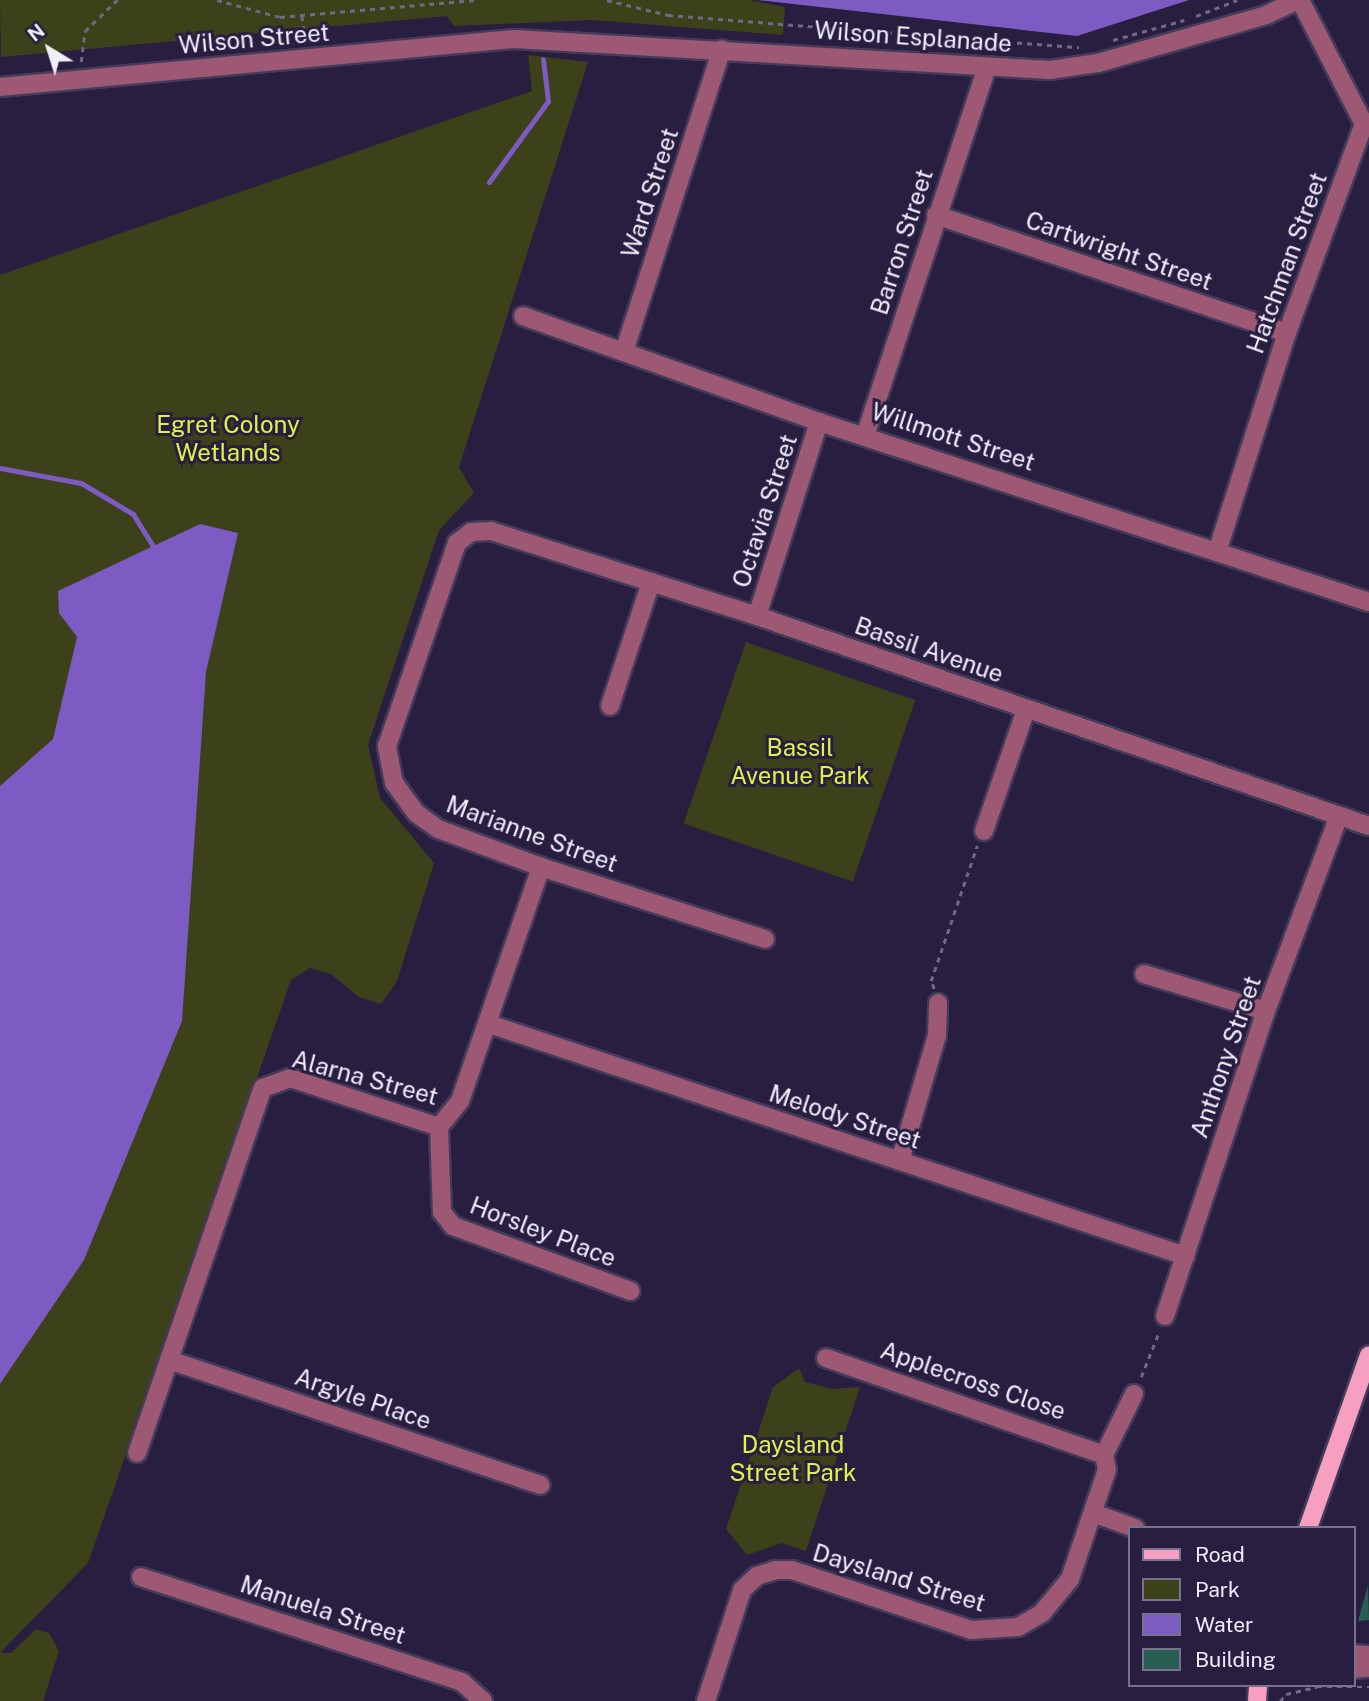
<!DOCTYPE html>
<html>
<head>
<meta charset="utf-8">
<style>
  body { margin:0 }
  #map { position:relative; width:1369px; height:1701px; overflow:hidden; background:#281e40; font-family:"Public Sans",sans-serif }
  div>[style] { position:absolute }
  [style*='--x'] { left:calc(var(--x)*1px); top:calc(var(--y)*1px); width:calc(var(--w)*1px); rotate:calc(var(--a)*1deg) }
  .green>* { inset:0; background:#3c4119; transform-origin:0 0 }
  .water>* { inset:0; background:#7c5bc3 }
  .stream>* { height:5px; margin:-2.5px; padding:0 2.5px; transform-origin:2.5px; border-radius:2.5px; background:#7c5bc3 }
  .building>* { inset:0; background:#285f52 }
  .path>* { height:2.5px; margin-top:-1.25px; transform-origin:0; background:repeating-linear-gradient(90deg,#706984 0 5px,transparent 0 10px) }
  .roads { filter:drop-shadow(2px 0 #443b5a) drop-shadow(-2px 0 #443b5a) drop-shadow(0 2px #443b5a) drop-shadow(0 -2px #443b5a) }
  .minor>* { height:18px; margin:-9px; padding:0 9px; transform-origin:9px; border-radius:9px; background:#9d5874 }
  .major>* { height:18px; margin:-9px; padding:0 9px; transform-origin:9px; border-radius:9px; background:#f69fc1 }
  span { translate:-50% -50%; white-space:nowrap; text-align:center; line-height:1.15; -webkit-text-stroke:6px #281e40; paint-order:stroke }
  .street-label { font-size:24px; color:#f1eefc }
  .park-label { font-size:24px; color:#e0f247 }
  .legend { position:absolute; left:1128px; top:1526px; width:228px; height:161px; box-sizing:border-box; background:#281e40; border:2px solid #78718b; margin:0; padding:9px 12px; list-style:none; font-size:21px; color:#f1eefc }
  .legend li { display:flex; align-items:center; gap:14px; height:35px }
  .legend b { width:35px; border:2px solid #78718b }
  .north { position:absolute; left:14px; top:14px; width:70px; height:70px; -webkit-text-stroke:5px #281e40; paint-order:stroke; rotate:322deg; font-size:19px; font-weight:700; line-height:28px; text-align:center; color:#f1eefc }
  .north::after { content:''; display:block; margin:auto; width:24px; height:32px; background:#f1eefc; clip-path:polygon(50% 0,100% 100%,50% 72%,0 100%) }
</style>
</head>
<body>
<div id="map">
  <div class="green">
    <i style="clip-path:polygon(0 0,749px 0,785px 7px,783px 35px,592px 20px,454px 26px,447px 16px,1px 57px)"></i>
    <i style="clip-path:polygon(528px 55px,588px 62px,459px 467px,474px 493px,439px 530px,368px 745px,380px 798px,434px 863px,397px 981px,381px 1004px,359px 997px,331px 974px,310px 968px,291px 980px,88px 1563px,0 1653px,11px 1653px,36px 1629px,49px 1633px,59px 1651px,43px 1701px,0 1701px,0 275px,532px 91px)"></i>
    <i style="left:746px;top:642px;width:179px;height:192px;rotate:19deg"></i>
    <i style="clip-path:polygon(799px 1368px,805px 1382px,833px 1389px,860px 1387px,806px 1551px,782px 1543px,747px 1555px,726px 1529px,773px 1387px)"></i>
  </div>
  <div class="water">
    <i style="clip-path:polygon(757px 0,1189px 0,1077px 36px)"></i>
    <i style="clip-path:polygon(200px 524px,238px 533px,206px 672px,182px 1021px,84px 1260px,0 1384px,0 786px,53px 739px,77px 637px,59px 613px,58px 591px)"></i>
  </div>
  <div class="stream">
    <i style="--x:489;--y:182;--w:100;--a:-53.9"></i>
    <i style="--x:548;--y:101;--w:42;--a:-96.8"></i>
    <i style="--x:0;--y:468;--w:82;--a:10.5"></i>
    <i style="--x:81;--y:483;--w:61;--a:30.8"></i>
    <i style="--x:133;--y:514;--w:44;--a:58.1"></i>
  </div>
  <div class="building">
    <i style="clip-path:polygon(1368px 1585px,1369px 1620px,1358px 1621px)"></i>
  </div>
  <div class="path">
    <i style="--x:217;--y:0;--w:65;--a:15.1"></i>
    <i style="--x:280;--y:17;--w:196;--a:-5"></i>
    <i style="--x:607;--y:0;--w:63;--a:13.8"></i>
    <i style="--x:668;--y:15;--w:412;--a:4.5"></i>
    <i style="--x:302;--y:16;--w:24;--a:81"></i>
    <i style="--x:1196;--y:16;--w:44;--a:-21.3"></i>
    <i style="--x:1113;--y:40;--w:74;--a:-15.7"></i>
    <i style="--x:81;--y:62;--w:31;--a:-83"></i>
    <i style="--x:85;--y:31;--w:45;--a:-44.1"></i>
    <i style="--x:934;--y:989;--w:9;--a:-111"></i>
    <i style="--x:931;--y:981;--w:143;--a:-71.2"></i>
    <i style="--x:1141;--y:1377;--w:48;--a:-68.2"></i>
    <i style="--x:1280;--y:1701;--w:9;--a:-49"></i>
    <i style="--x:1286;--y:1694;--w:32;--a:-13"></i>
    <i style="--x:1317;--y:1687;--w:52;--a:0"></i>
  </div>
  <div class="roads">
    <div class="minor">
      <i style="--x:0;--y:87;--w:516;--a:-5.34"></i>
      <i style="--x:514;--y:39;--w:537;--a:3.31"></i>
      <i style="--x:1050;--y:70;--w:49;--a:-8.3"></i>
      <i style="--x:1098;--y:63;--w:175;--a:-15.9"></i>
      <i style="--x:1266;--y:15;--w:35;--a:-25"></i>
      <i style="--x:936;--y:215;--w:370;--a:18.6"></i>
      <i style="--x:523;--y:316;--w:314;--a:19.7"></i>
      <i style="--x:819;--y:422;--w:579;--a:18.12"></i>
      <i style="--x:624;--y:352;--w:318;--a:-72.1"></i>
      <i style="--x:866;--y:433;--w:385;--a:-71.7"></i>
      <i style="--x:1217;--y:552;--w:230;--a:-72.3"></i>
      <i style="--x:1287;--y:333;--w:223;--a:-69.8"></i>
      <i style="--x:1364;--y:124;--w:140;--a:-117.3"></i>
      <i style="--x:757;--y:616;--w:204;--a:-72.3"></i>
      <i style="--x:610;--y:706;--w:131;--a:-71.7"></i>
      <i style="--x:984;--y:831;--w:128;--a:-70.9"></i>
      <i style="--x:765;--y:939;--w:235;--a:-162.2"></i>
      <i style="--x:541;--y:867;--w:110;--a:-159.7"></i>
      <i style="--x:438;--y:829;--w:27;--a:-144"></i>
      <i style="--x:416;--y:813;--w:37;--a:-126"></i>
      <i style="--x:394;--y:783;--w:38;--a:-101"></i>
      <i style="--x:387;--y:746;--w:215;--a:-71"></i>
      <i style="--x:457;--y:543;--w:18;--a:-38"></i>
      <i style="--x:471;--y:532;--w:20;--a:-3"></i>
      <i style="--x:491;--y:531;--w:279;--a:17.7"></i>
      <i style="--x:757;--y:616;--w:647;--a:18.94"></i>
      <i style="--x:1144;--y:974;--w:127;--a:16.9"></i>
      <i style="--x:489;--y:1024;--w:734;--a:18.43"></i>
      <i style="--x:439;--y:1127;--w:85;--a:88"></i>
      <i style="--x:442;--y:1212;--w:18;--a:52"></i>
      <i style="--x:453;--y:1226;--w:189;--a:20.1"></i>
      <i style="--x:900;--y:1161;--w:131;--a:-73.6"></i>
      <i style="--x:937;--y:1035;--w:32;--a:-88"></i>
      <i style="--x:1165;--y:1316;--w:321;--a:-71.7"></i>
      <i style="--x:1266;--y:1011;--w:208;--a:-69.5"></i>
      <i style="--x:826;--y:1358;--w:294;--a:19.2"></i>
      <i style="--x:169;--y:1360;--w:392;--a:18.6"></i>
      <i style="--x:137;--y:1453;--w:386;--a:-71"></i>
      <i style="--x:263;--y:1088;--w:29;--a:-20"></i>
      <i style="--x:290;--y:1078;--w:157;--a:18.2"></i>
      <i style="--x:439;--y:1127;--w:33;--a:-51"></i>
      <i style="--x:460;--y:1101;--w:248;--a:-70.9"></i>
      <i style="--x:1093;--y:1513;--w:45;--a:19.7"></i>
      <i style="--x:141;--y:1577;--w:338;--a:18.1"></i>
      <i style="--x:462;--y:1682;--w:28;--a:42"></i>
      <i style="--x:1353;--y:1654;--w:16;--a:4"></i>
      <i style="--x:1353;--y:1669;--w:16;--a:-4"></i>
      <i style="--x:706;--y:1701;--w:117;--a:-72"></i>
      <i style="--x:742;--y:1590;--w:21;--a:-43"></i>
      <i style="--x:757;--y:1576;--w:20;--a:-18"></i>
      <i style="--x:776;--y:1570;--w:16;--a:0"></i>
      <i style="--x:792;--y:1570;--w:189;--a:18.5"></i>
      <i style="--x:971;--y:1630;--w:47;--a:-3.7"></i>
      <i style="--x:1018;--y:1627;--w:28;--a:-30"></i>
      <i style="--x:1042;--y:1613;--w:44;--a:-50.5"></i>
      <i style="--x:1070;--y:1579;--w:115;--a:-71.3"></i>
      <i style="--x:1107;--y:1470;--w:15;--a:-101"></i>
      <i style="--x:1104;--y:1455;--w:68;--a:-63.8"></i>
    </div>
    <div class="major">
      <i style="--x:1308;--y:1528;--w:183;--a:-70.6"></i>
      <i style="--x:1257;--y:1701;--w:16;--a:-86"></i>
    </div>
  </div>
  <div class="street-label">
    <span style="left:913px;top:37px;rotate:4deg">Wilson Esplanade</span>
    <span style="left:254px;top:39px;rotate:-5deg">Wilson Street</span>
    <span style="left:650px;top:193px;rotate:-72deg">Ward Street</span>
    <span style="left:902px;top:242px;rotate:-72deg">Barron Street</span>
    <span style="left:1119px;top:251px;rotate:19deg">Cartwright Street</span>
    <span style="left:1287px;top:263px;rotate:-70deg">Hatchman Street</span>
    <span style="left:953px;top:437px;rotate:18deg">Willmott Street</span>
    <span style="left:765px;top:511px;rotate:-72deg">Octavia Street</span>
    <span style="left:929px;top:650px;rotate:19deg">Bassil Avenue</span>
    <span style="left:532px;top:834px;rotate:20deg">Marianne Street</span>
    <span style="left:1226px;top:1057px;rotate:-71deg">Anthony Street</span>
    <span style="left:365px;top:1078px;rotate:15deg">Alarna Street</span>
    <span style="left:845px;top:1117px;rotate:18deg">Melody Street</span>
    <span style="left:543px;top:1232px;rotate:21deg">Horsley Place</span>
    <span style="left:973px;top:1381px;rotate:19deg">Applecross Close</span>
    <span style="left:363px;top:1399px;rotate:19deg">Argyle Place</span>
    <span style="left:899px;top:1578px;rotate:17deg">Daysland Street</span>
    <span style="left:323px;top:1610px;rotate:18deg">Manuela Street</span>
  </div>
  <div class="park-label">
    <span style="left:228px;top:439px">Egret Colony<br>Wetlands</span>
    <span style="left:800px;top:762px">Bassil<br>Avenue Park</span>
    <span style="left:793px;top:1459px">Daysland<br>Street Park</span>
  </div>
  <ul class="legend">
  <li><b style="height:9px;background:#f69fc1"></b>Road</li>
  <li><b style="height:19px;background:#3c4119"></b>Park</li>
  <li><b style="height:19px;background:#7c5bc3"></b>Water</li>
  <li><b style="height:19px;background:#285f52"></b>Building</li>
  </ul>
  <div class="north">N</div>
</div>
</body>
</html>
